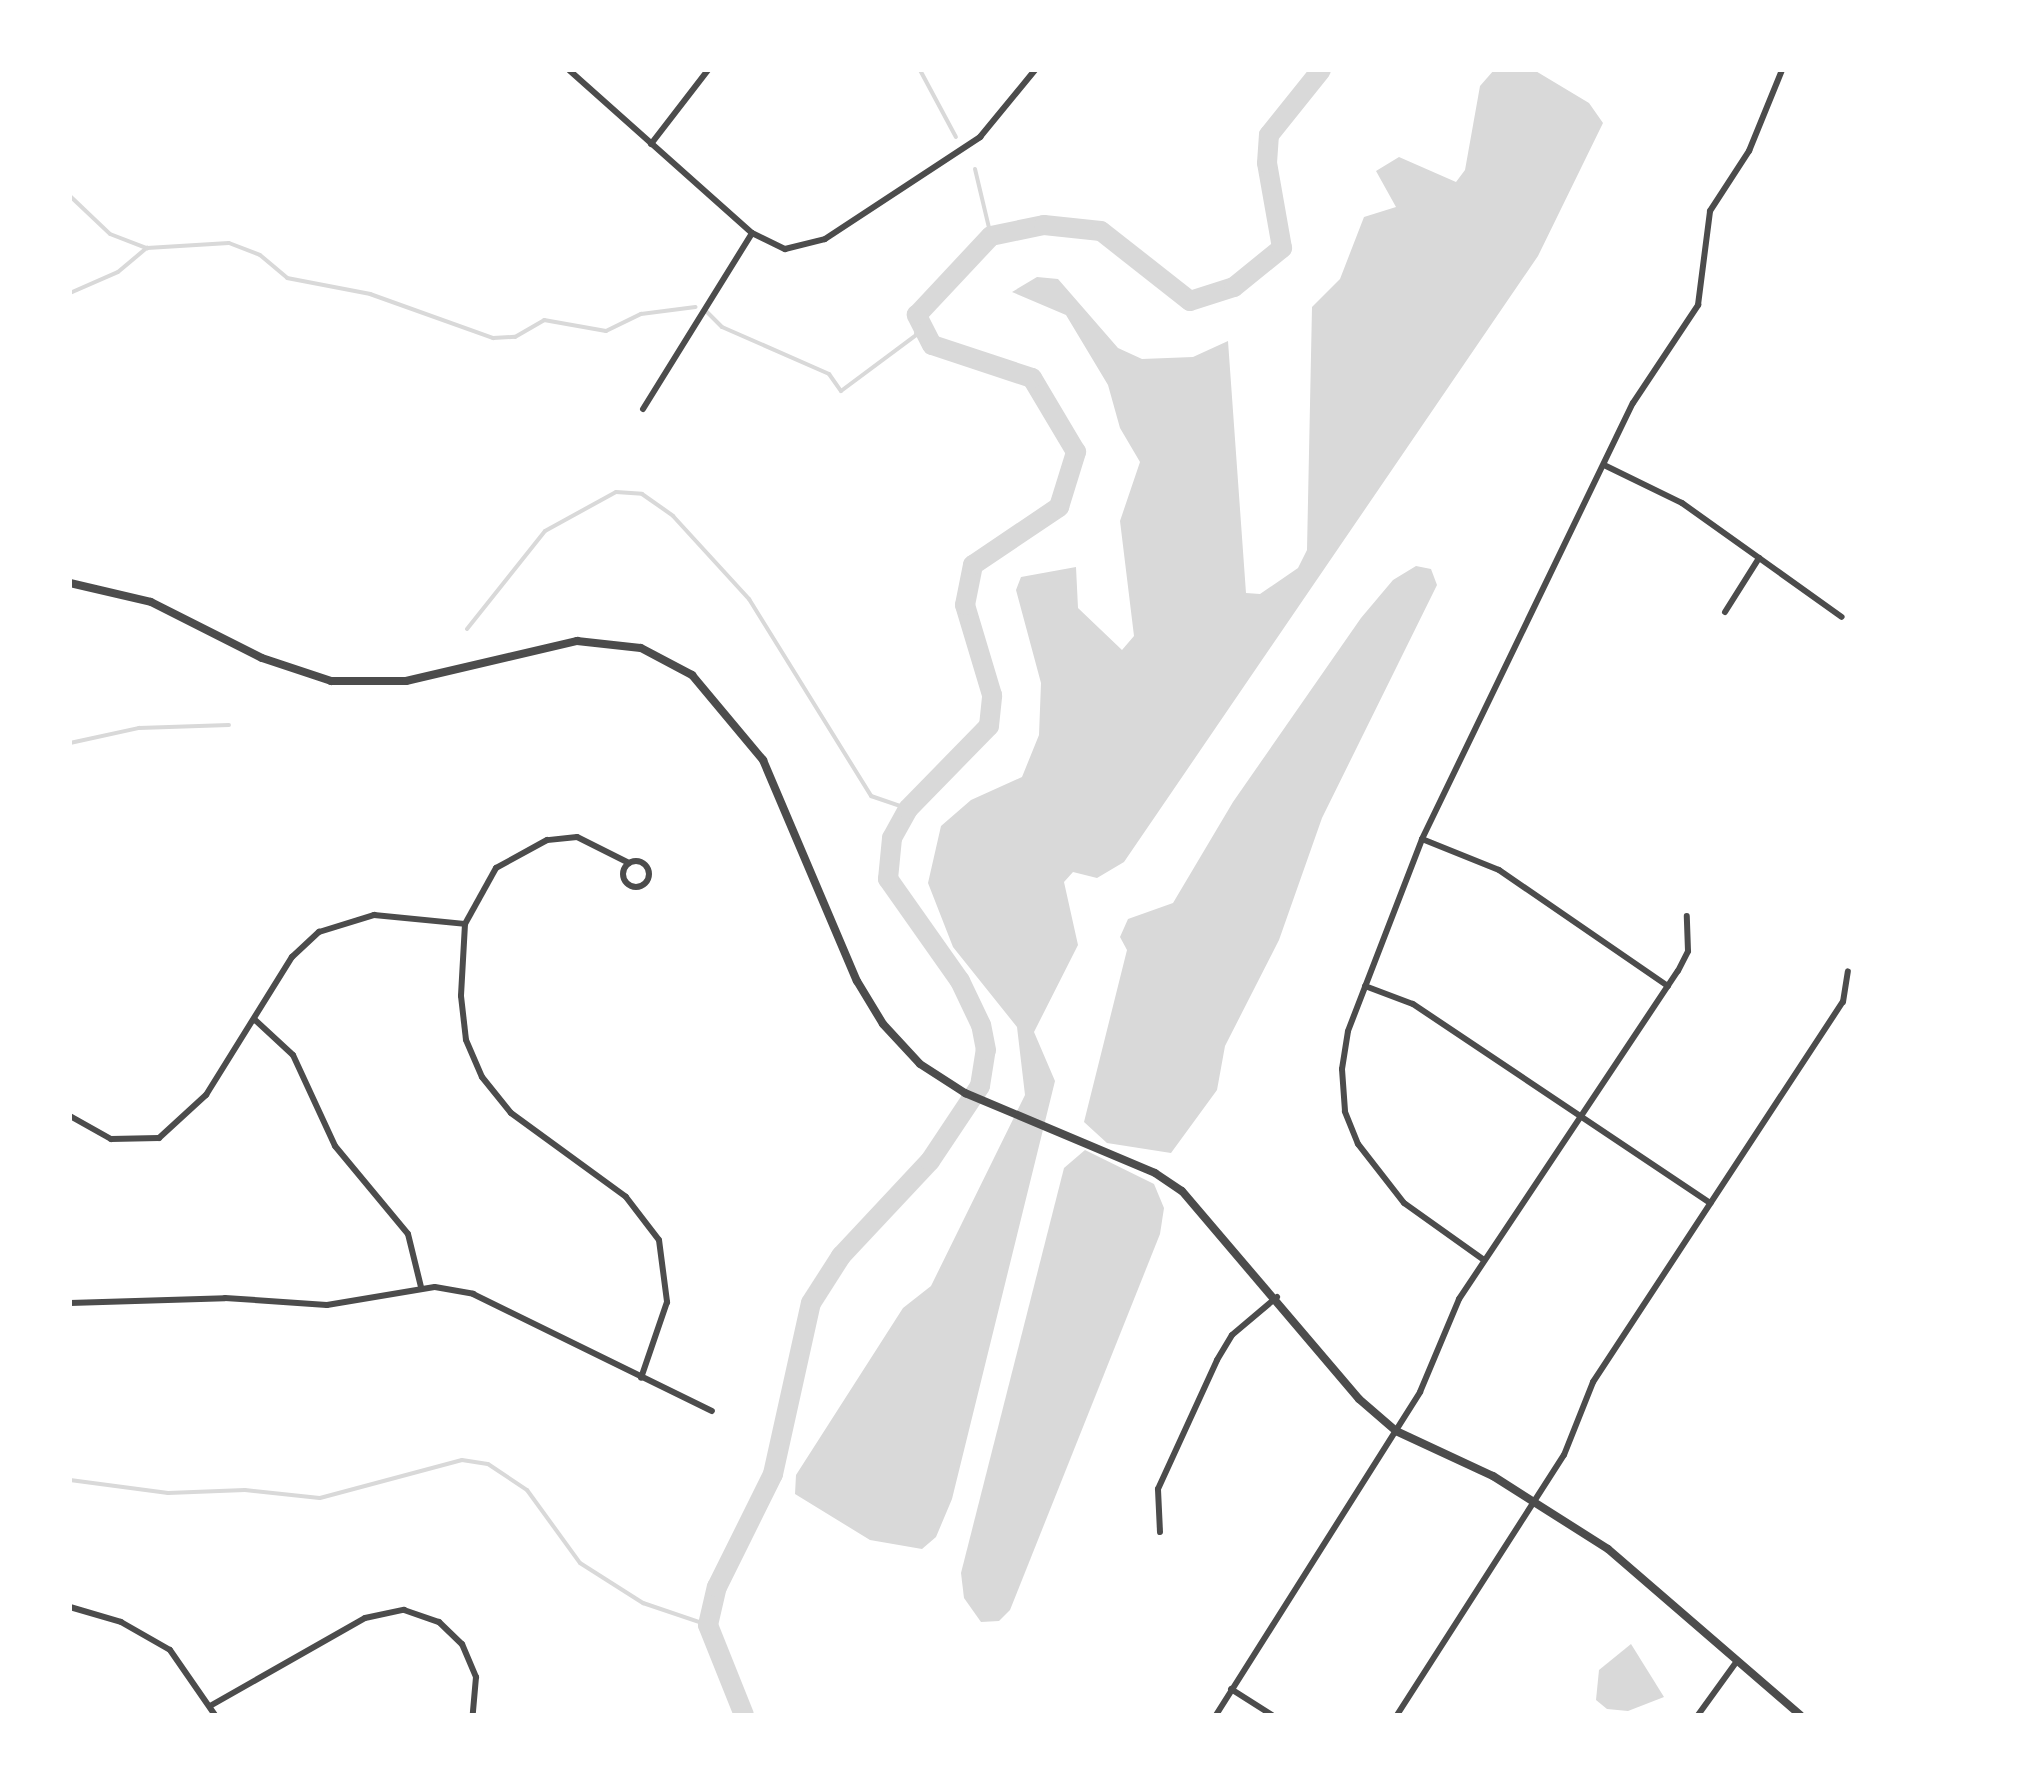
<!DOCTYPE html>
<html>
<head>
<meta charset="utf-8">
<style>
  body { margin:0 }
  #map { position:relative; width:2029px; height:1785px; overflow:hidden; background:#fff; font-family:Manrope,sans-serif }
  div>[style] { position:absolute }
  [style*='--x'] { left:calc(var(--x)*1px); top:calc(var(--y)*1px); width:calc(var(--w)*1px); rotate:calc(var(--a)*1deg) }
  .water>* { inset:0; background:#d9d9d9 }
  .stream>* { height:4px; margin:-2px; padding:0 2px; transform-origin:2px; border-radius:2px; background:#d9d9d9 }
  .river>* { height:20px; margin:-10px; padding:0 10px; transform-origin:10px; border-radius:10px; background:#d9d9d9 }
  .minor>* { height:6px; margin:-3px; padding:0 3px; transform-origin:3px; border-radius:3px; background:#4c4c4c }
  .minor>.ring { margin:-3px; padding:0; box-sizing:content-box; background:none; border:6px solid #4c4c4c; border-radius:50% }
  .tertiary>* { height:8px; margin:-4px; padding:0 4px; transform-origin:4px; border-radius:4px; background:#4c4c4c }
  span { translate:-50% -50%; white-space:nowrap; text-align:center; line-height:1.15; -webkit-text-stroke:8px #fff; paint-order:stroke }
  .frame { position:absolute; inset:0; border:72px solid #fff; pointer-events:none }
</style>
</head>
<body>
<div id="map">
  <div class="water">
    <i style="clip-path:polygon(1494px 70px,1534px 70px,1589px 103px,1603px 123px,1538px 256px,1124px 862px,1097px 878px,1073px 872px,1064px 882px,1078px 945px,1034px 1032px,1055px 1081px,952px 1499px,936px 1537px,922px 1549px,870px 1540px,795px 1494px,796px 1475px,903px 1308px,931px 1286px,1025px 1095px,1017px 1027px,953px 947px,928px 883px,941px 826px,971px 800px,1022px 777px,1039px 735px,1041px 683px,1016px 590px,1021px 577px,1076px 567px,1078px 608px,1122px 650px,1134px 636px,1120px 521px,1140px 462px,1120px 428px,1108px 385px,1066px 315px,1012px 292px,1037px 277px,1058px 279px,1118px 348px,1142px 359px,1193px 357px,1228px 341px,1246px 593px,1260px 594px,1298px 568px,1307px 550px,1312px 307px,1340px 279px,1364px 217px,1396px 207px,1376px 171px,1399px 157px,1456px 182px,1465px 170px,1480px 86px)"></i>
    <i style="clip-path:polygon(1416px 566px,1431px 569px,1437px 585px,1322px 818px,1279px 940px,1225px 1046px,1217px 1090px,1171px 1153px,1107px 1143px,1084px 1122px,1127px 950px,1120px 937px,1128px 919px,1173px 903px,1233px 802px,1361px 618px,1393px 580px)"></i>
    <i style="clip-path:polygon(1085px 1150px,1154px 1184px,1164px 1208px,1160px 1234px,1010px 1610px,999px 1621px,981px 1622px,964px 1598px,961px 1573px,1064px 1168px)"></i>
    <i style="clip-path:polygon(1631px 1644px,1664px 1697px,1628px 1711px,1607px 1709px,1596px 1700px,1599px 1670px)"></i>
  </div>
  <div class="stream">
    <i style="--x:920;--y:70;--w:76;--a:61.8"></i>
    <i style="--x:975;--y:169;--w:69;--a:76.6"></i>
    <i style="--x:70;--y:196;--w:55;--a:43.5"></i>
    <i style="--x:110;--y:234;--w:40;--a:21"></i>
    <i style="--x:147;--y:248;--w:82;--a:-3.5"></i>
    <i style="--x:229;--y:243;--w:33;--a:21"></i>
    <i style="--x:260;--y:255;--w:35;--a:40"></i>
    <i style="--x:287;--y:278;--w:85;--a:10.9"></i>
    <i style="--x:370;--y:294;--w:131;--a:19.7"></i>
    <i style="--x:493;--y:338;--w:22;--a:-3"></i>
    <i style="--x:515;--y:337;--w:34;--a:-30"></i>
    <i style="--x:544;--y:320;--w:63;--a:10.1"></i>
    <i style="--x:606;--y:331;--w:39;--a:-26"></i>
    <i style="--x:641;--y:314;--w:55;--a:-7.3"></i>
    <i style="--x:70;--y:293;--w:52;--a:-23.6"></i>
    <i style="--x:118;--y:272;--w:38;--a:-40"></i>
    <i style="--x:705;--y:310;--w:24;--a:45"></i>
    <i style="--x:722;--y:327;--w:117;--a:23.7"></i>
    <i style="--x:829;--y:374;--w:21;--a:55"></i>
    <i style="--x:841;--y:391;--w:94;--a:-36.7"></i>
    <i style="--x:916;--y:335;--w:20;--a:-87"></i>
    <i style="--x:467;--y:629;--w:125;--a:-51.5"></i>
    <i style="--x:545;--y:531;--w:81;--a:-28.8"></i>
    <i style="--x:616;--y:492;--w:26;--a:4"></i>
    <i style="--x:642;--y:494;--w:38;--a:35"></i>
    <i style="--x:673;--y:516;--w:113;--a:47.5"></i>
    <i style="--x:749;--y:599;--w:232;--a:58.2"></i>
    <i style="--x:871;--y:796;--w:39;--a:19"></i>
    <i style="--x:70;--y:743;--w:71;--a:-12.3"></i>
    <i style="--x:139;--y:728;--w:90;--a:-1.9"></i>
    <i style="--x:70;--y:1480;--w:99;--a:7.6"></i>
    <i style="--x:168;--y:1493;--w:77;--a:-2.2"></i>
    <i style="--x:245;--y:1490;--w:75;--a:6.1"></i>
    <i style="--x:320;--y:1498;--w:147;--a:-15"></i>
    <i style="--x:462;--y:1460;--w:26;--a:9"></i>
    <i style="--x:488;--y:1464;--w:47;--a:33.7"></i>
    <i style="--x:527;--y:1490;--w:90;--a:54"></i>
    <i style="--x:580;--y:1563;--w:75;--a:32.4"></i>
    <i style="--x:643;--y:1603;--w:69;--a:18.7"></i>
  </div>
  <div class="river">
    <i style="--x:744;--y:1715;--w:97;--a:-111.8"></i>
    <i style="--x:708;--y:1625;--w:39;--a:-77"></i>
    <i style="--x:717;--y:1587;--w:126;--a:-63.6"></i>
    <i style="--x:773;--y:1474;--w:175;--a:-77.5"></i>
    <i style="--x:811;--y:1303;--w:56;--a:-57.4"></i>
    <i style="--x:841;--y:1256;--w:130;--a:-46.9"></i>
    <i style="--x:930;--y:1161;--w:90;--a:-56.3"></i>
    <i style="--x:980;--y:1086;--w:36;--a:-81"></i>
    <i style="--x:986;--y:1050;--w:25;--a:-101"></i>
    <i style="--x:981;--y:1025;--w:49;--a:-115.5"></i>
    <i style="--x:960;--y:981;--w:125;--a:-125.2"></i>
    <i style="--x:888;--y:879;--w:41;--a:-84.4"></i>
    <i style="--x:892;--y:838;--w:33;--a:-61"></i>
    <i style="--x:908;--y:809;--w:116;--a:-45.7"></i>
    <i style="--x:989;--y:726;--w:31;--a:-84"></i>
    <i style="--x:992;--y:695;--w:94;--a:-106.7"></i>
    <i style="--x:965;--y:605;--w:41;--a:-78.7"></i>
    <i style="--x:973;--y:565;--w:104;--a:-34"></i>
    <i style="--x:1059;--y:507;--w:58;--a:-72.8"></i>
    <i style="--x:1076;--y:452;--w:86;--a:-120.7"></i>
    <i style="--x:1032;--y:378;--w:105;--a:-161.7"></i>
    <i style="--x:932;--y:345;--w:34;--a:-117"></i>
    <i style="--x:917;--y:315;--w:108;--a:-46.9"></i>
    <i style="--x:991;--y:236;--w:54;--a:-11.7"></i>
    <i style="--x:1044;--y:225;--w:57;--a:6"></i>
    <i style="--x:1101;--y:231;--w:113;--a:38.2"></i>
    <i style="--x:1190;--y:301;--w:46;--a:-17.7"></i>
    <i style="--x:1234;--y:287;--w:62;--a:-39.1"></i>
    <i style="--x:1282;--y:248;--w:86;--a:-100"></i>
    <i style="--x:1267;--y:163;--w:28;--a:-86"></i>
    <i style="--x:1269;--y:135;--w:83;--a:-51.3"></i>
  </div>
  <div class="minor">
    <i style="--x:569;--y:70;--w:245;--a:41.7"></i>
    <i style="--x:752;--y:233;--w:37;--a:26"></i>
    <i style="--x:785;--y:249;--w:41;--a:-14"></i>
    <i style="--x:825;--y:239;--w:186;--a:-33.3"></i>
    <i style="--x:980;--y:137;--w:87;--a:-50.6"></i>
    <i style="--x:651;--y:144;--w:93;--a:-52.4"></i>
    <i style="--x:643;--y:409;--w:207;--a:-58.2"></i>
    <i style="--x:1604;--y:465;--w:87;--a:26"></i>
    <i style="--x:1682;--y:503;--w:196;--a:35.5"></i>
    <i style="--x:1725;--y:612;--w:64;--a:-57.8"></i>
    <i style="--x:1422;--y:839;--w:83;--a:21.9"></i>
    <i style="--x:1499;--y:870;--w:205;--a:34.5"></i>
    <i class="ring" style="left:623px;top:861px;width:20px;height:20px"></i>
    <i style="--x:629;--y:863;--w:58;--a:-153.4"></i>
    <i style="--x:577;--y:837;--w:30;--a:174"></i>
    <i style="--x:547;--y:840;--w:58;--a:151.2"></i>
    <i style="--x:496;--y:868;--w:64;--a:119"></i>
    <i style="--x:465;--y:924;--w:72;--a:93.2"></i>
    <i style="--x:461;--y:996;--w:44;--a:83.5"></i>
    <i style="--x:466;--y:1040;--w:40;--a:66.6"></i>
    <i style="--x:482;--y:1077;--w:46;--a:51.1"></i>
    <i style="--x:511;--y:1113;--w:142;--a:36.1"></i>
    <i style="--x:626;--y:1197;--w:54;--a:52.5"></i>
    <i style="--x:659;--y:1240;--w:63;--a:82.6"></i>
    <i style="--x:667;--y:1302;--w:80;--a:108.9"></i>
    <i style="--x:1365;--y:986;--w:51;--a:20.6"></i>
    <i style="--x:1413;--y:1004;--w:358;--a:33.8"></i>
    <i style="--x:254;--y:1019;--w:53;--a:42.7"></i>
    <i style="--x:293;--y:1055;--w:100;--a:65.2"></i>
    <i style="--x:335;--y:1146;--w:114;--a:50.3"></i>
    <i style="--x:408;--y:1234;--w:55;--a:76.2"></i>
    <i style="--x:70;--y:1116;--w:47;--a:29.3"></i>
    <i style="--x:111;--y:1139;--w:48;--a:-1.2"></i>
    <i style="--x:159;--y:1138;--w:64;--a:-42.5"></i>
    <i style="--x:206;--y:1095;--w:163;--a:-58.1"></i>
    <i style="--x:292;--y:957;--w:37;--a:-43"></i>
    <i style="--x:319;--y:932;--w:58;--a:-17.2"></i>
    <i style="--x:374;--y:915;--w:91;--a:5.6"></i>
    <i style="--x:1484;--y:1260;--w:98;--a:-144.5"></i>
    <i style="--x:1404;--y:1203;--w:75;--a:-127.9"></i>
    <i style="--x:1358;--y:1144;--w:35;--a:-112"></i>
    <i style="--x:1345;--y:1111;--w:42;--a:-94.1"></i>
    <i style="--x:1342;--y:1069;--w:38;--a:-81"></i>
    <i style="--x:1348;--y:1031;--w:206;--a:-68.9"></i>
    <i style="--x:1422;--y:839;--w:484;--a:-64.2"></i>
    <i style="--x:1633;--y:403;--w:118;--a:-56.4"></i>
    <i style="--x:1698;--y:305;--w:95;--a:-82.7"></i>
    <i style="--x:1710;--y:211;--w:72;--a:-57"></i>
    <i style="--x:1749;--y:151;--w:87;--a:-67.8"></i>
    <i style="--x:70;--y:1303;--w:155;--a:-1.8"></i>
    <i style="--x:225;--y:1298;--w:102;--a:3.9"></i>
    <i style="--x:327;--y:1305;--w:109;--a:-9.5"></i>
    <i style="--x:435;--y:1287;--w:39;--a:10"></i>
    <i style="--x:473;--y:1294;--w:266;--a:26.1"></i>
    <i style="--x:1160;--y:1532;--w:43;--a:-92.7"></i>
    <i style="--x:1158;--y:1489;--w:142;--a:-65.4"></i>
    <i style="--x:1217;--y:1360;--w:29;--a:-59"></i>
    <i style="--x:1232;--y:1335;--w:59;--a:-40.2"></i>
    <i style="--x:70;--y:1607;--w:53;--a:16.4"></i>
    <i style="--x:121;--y:1622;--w:56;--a:29.7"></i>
    <i style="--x:170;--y:1650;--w:79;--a:55.3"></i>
    <i style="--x:1231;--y:1689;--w:49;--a:32.4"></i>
    <i style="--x:210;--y:1706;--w:178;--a:-29.6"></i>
    <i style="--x:365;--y:1618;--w:40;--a:-12"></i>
    <i style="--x:404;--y:1610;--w:37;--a:19"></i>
    <i style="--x:439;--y:1622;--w:32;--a:44"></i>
    <i style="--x:462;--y:1644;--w:36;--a:67"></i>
    <i style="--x:476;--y:1677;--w:38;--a:95"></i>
    <i style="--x:1216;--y:1715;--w:382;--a:-57.7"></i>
    <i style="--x:1420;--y:1392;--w:101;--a:-67.2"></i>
    <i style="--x:1459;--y:1299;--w:394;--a:-56.3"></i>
    <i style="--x:1678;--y:971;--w:22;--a:-63"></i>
    <i style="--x:1688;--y:951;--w:35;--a:-92"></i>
    <i style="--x:1397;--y:1715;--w:309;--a:-57.3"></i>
    <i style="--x:1564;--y:1455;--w:79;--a:-68.3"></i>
    <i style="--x:1593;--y:1382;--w:455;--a:-56.7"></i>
    <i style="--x:1843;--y:1002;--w:31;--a:-81"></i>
    <i style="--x:1698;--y:1715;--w:67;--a:-54.2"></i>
  </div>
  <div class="tertiary">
    <i style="--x:70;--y:583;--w:83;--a:13.2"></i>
    <i style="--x:151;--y:602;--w:124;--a:26.8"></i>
    <i style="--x:262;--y:658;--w:73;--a:18.4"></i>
    <i style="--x:331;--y:681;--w:75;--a:0"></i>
    <i style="--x:406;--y:681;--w:176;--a:-13.2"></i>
    <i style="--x:577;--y:641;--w:64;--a:6.2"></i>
    <i style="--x:641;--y:648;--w:58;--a:27.9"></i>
    <i style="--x:692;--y:675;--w:111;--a:50.1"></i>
    <i style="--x:763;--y:760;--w:240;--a:67"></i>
    <i style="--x:857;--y:981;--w:50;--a:58.8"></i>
    <i style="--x:883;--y:1024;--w:54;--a:47.2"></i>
    <i style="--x:920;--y:1064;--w:54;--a:32.8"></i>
    <i style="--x:965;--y:1093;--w:206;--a:22.8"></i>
    <i style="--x:1155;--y:1173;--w:32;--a:34"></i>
    <i style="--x:1182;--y:1191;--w:273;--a:49.6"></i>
    <i style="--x:1359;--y:1399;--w:49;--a:40.9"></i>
    <i style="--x:1396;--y:1431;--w:107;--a:24.9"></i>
    <i style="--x:1493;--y:1476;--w:136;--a:32.4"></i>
    <i style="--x:1608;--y:1549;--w:254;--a:40.8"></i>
  </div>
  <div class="frame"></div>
</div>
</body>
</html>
